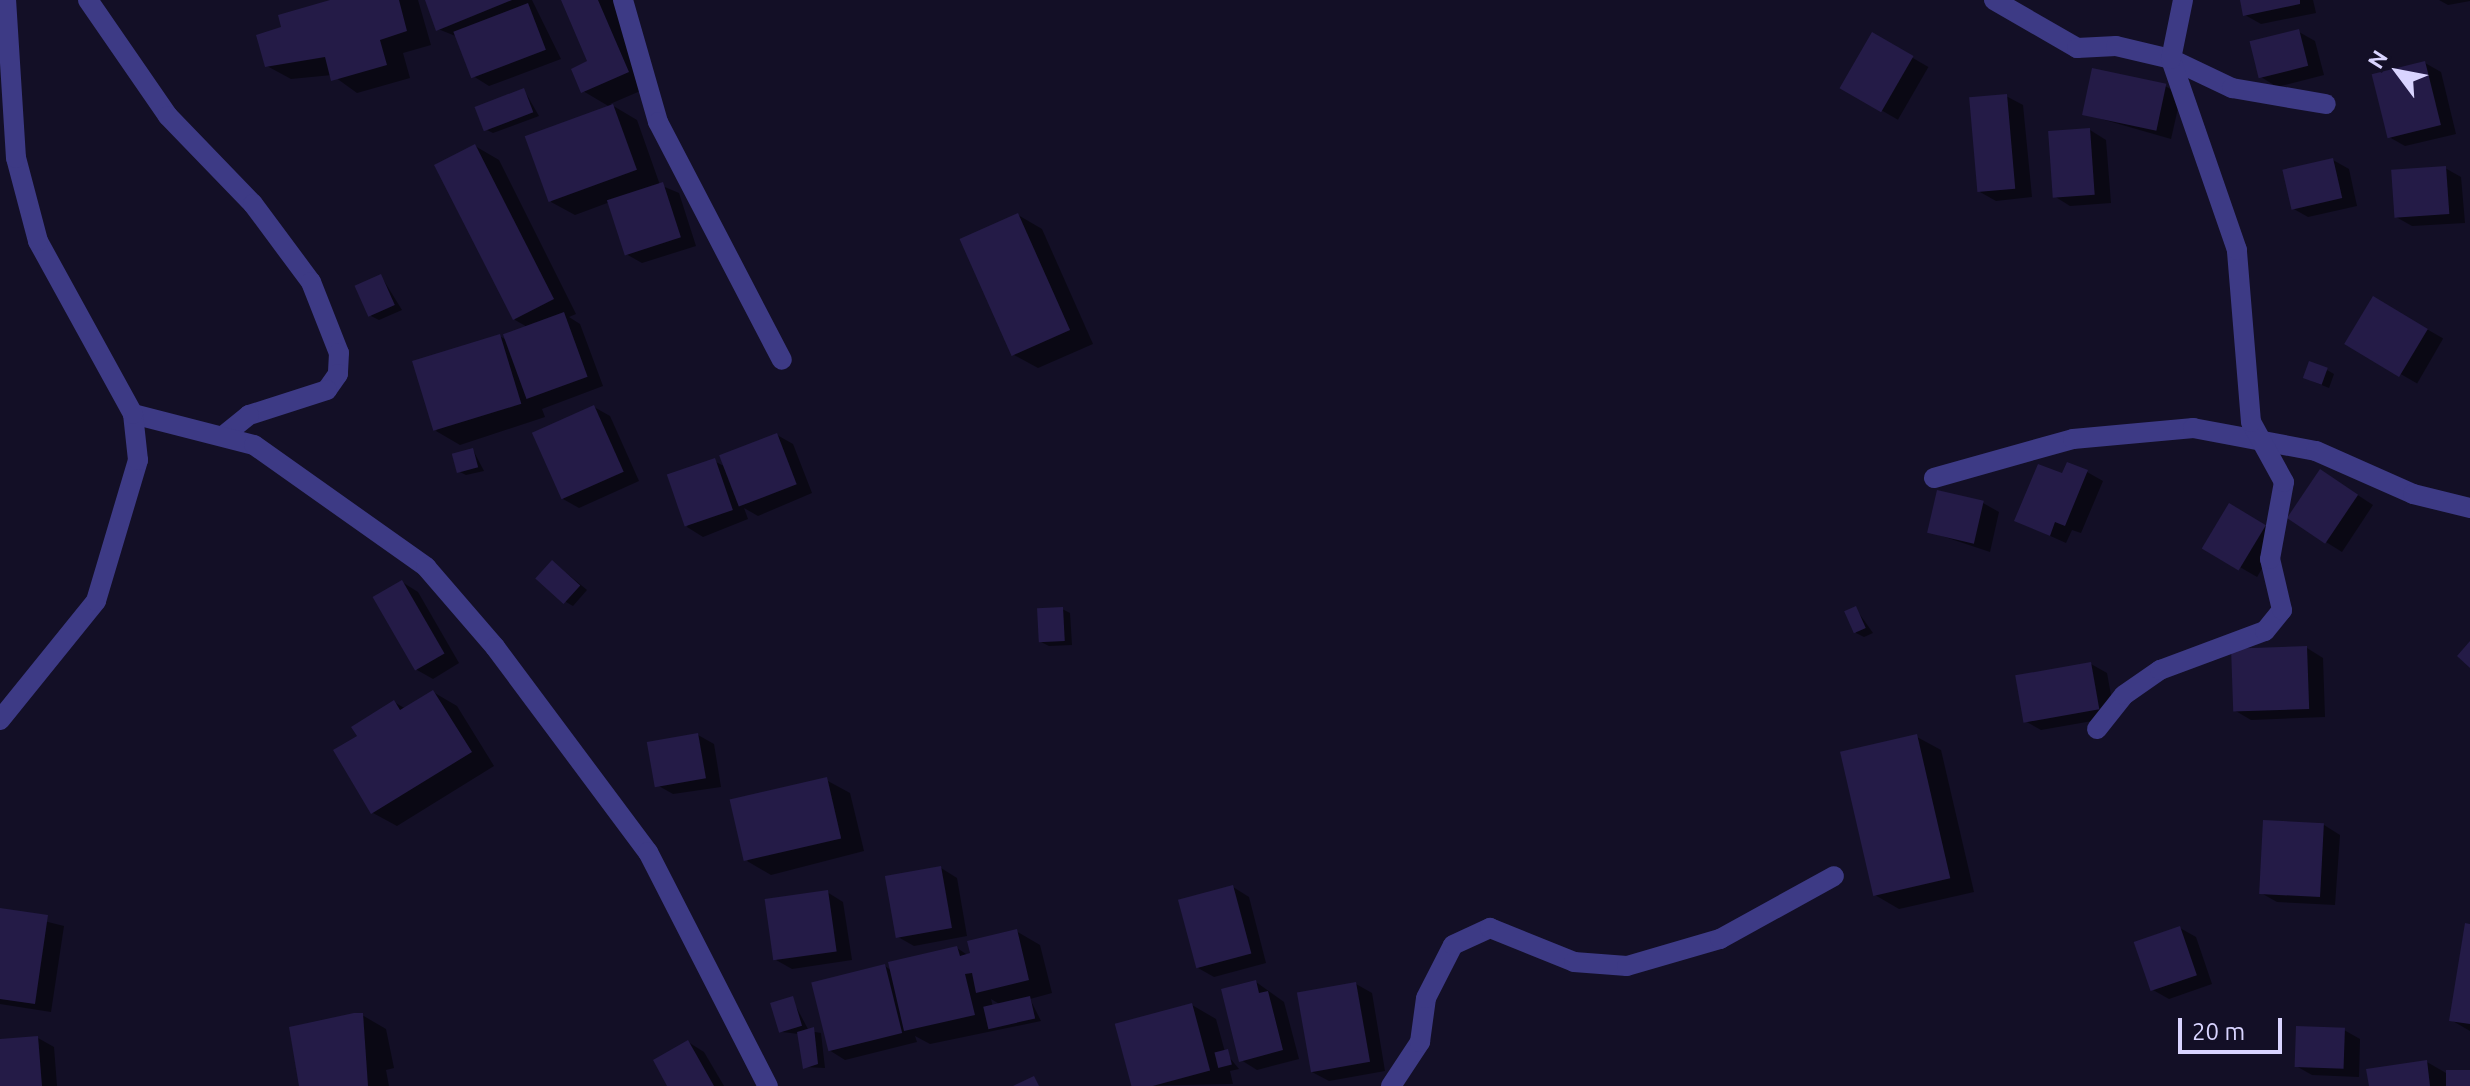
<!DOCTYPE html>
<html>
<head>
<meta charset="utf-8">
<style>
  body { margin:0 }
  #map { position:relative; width:2470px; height:1086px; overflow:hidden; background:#130f26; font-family:Ubuntu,sans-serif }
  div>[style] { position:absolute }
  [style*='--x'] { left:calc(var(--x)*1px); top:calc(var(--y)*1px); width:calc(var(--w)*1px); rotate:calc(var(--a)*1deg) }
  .shadow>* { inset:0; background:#0007; transform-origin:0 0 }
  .building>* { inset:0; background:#241b47; transform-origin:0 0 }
  .minor>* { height:20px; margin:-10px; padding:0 10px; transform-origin:10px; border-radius:10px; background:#3d3a85 }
  .tertiary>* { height:20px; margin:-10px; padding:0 10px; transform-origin:10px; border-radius:10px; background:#3d3a85 }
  span { translate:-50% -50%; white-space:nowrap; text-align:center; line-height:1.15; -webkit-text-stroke:6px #130f26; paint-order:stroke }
  .north { position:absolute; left:2358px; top:32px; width:80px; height:80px; -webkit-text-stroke:6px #130f26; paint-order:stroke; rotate:302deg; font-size:22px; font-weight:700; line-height:32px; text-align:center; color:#d9d4ff }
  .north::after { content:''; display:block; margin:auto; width:28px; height:36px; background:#d9d4ff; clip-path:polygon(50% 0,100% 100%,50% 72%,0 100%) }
  .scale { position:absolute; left:2178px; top:1018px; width:104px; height:36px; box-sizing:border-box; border:4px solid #d9d4ff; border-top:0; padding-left:10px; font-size:24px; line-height:28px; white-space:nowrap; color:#d9d4ff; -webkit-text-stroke:6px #130f26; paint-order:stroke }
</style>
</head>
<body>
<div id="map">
  <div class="shadow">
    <i style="clip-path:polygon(338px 0,418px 0,431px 45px,403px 53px,410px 78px,357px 93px,332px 75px,291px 79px,267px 66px,283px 28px)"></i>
    <i style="clip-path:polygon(427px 0,532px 0,561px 59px,489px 86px,473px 76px,458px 37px,438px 29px)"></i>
    <i style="clip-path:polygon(563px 0,615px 0,652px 86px,610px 104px,637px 120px,660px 185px,679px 193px,696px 246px,642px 263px,626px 254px,610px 202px,575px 215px,551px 202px,610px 107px,583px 91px,590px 62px)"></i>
    <i style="clip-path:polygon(2242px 0,2313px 0,2316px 13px,2261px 24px,2245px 15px)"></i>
    <i style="clip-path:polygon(2439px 0,2470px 0,2470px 1px,2448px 5px)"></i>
    <i style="clip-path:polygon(2299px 32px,2315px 41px,2324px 75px,2277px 87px,2261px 77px)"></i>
    <i style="left:1873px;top:35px;width:64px;height:61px;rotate:30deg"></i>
    <i style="clip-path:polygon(2425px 63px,2441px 72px,2456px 134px,2405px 146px,2389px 137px)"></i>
    <i style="clip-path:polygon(2165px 86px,2181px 95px,2171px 139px,2084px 114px)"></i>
    <i style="clip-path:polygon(524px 90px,539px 116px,493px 133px,485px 129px)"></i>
    <i style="clip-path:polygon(2006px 96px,2023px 105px,2032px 197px,1996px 201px,1980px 192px)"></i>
    <i style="clip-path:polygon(2090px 130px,2106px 140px,2111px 203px,2070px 206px,2054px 196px)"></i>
    <i style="clip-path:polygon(475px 146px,499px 160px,576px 314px,569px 317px,580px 324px,603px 386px,542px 409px,545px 417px,460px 445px,436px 431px,499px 336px,507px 340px,529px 328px,515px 320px)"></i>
    <i style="clip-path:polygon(2333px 160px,2349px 169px,2357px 206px,2308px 217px,2292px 208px)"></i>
    <i style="clip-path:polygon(2445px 168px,2461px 177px,2465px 223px,2412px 226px,2396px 217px)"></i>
    <i style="clip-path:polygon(1018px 215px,1042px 229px,1093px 344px,1038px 368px,1014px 355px)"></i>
    <i style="clip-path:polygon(381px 276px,402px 310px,379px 320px,371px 316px)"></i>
    <i style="left:2373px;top:298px;width:81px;height:52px;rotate:30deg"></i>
    <i style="clip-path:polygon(2327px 370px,2334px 374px,2329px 388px,2312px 381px)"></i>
    <i style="clip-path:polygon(594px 407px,610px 416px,639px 481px,579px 508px,563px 499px)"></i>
    <i style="clip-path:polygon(777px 435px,793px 444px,812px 493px,758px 516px,744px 508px,748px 519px,703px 537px,687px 527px,714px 461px,726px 467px)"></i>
    <i style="clip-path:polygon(473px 450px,484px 471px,466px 475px,458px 471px)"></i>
    <i style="clip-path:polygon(2087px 472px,2103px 481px,2081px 533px,2072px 530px,2066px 543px,2017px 521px,2063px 476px)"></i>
    <i style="clip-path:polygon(2336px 481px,2373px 505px,2342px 552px,2326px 542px)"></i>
    <i style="clip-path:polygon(1983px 503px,1999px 512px,1990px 552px,1930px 532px)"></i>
    <i style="left:2230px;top:506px;width:59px;height:48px;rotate:30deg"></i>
    <i style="clip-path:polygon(553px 562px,587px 590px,573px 606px,566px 602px)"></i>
    <i style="clip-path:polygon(402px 582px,418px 592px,459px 663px,433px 679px,417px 670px)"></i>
    <i style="clip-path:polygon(1062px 609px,1070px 613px,1072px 645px,1049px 646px,1041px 642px)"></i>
    <i style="clip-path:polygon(1856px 609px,1873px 633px,1864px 637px,1856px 633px)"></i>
    <i style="clip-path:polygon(2307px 648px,2323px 658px,2325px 717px,2251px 720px,2234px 710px)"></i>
    <i style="clip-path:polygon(2091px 664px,2107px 673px,2115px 717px,2041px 730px,2025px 721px)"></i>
    <i style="clip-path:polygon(433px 692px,457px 706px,494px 766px,397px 826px,373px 813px,360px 736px,394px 702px,406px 709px)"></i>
    <i style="clip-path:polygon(698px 735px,714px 744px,721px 787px,673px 794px,657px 785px)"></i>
    <i style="clip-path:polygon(1917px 737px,1941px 750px,1974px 892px,1899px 909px,1875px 895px)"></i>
    <i style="clip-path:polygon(826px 780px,850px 793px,864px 851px,771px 875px,747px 861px)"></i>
    <i style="clip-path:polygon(2324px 825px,2340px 835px,2335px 905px,2277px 902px,2261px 893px)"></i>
    <i style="clip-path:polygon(941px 868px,957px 878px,967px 936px,914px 946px,898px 937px)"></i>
    <i style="clip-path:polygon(1233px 887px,1249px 897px,1266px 963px,1214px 977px,1198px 968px)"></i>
    <i style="clip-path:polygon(827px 892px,843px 902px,852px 960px,792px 969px,776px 960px)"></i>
    <i style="clip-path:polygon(0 910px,64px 926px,51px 1012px,0 1004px)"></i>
    <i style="clip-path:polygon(2470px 926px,2470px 1031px,2451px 1020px)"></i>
    <i style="clip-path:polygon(2180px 928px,2196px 937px,2212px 984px,2169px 999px,2153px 990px)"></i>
    <i style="clip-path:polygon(evenodd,1016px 931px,1040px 945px,1052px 993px,1030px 999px,1041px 1021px,930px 1044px,915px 1036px,917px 1042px,845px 1060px,829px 1050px,885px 966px,892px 971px,957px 948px,969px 956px,1016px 931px,991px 999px,1001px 1005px,993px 1007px,991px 999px)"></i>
    <i style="clip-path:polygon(1256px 982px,1284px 1002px,1299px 1059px,1257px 1070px,1241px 1060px)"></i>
    <i style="clip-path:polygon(1356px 984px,1372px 993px,1385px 1071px,1329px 1081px,1312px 1072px)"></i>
    <i style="clip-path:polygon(792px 999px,809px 1031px,821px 1033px,825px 1068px,804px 1067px,799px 1034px,782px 1032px)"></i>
    <i style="clip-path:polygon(1192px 1005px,1216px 1019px,1225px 1052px,1239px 1069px,1230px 1071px,1233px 1084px,1134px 1086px,1118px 1026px)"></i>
    <i style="clip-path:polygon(362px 1015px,386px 1029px,394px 1068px,386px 1070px,389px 1086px,301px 1086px)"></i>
    <i style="clip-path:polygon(2344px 1030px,2360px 1039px,2359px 1077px,2312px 1075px,2296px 1066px)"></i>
    <i style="clip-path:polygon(38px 1038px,54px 1047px,57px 1086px,0 1086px,0 1041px)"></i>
    <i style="clip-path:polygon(688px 1042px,704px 1052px,724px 1086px,670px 1086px)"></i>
    <i style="clip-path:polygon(2427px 1062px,2446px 1073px,2470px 1072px,2470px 1086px,2371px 1086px)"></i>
  </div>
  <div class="building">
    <i style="clip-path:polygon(330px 0,399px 0,407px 31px,380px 40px,387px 65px,331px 81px,325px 57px,265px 67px,256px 35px,281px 27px,278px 15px)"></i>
    <i style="clip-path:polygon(425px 0,512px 0,436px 31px)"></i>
    <i style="clip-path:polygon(561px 0,598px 0,629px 72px,581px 93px,571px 69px,587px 61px)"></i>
    <i style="clip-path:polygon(2240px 0,2300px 0,2300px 4px,2243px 16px)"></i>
    <i style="left:528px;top:3px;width:50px;height:80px;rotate:69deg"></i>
    <i style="left:2299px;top:29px;width:38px;height:51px;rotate:76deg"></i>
    <i style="left:1872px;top:32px;width:48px;height:65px;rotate:30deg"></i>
    <i style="left:2425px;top:61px;width:66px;height:55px;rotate:76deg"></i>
    <i style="left:2092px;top:68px;width:76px;height:48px;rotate:12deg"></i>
    <i style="left:524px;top:88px;width:26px;height:53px;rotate:69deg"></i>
    <i style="left:2007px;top:94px;width:95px;height:38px;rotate:85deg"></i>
    <i style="left:613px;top:104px;width:70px;height:94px;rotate:70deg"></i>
    <i style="left:2090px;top:128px;width:67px;height:42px;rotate:86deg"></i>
    <i style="left:475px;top:144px;width:174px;height:46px;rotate:63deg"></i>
    <i style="left:2333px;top:158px;width:41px;height:52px;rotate:77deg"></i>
    <i style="left:2446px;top:166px;width:48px;height:55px;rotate:86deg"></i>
    <i style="left:663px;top:182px;width:58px;height:59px;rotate:72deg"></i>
    <i style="left:1018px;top:213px;width:128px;height:64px;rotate:66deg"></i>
    <i style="left:381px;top:274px;width:34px;height:29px;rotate:66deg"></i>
    <i style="left:2373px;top:296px;width:64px;height:56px;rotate:31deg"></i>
    <i style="left:564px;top:312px;width:69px;height:65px;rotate:70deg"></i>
    <i style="left:500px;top:334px;width:73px;height:92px;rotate:73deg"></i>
    <i style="left:2309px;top:361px;width:20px;height:18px;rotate:20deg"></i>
    <i style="left:594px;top:405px;width:73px;height:68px;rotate:66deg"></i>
    <i style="left:777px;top:433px;width:55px;height:62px;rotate:69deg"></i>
    <i style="left:473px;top:448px;width:20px;height:22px;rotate:75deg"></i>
    <i style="left:715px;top:458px;width:55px;height:51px;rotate:71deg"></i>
    <i style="clip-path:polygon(2067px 462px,2088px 470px,2065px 526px,2055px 522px,2050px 536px,2014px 521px,2038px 464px,2062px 473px)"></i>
    <i style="left:2320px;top:469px;width:46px;height:59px;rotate:34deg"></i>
    <i style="left:1937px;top:490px;width:48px;height:44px;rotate:13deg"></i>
    <i style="left:2229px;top:503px;width:43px;height:53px;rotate:31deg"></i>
    <i style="left:552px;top:560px;width:38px;height:25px;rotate:42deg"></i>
    <i style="left:402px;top:580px;width:85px;height:34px;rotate:60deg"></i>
    <i style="left:1856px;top:606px;width:24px;height:13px;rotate:66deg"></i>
    <i style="left:1063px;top:607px;width:34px;height:26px;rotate:87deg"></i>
    <i style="clip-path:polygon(2470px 641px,2470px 668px,2457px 656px)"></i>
    <i style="left:2307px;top:646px;width:63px;height:76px;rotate:88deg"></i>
    <i style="left:2091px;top:662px;width:48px;height:77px;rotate:80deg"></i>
    <i style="clip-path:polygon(433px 690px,472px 752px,371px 814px,333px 750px,357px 736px,351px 727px,394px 700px,400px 710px)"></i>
    <i style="left:698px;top:733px;width:46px;height:52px;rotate:80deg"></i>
    <i style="left:1917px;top:734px;width:148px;height:79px;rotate:77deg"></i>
    <i style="left:827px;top:777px;width:63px;height:100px;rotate:77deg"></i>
    <i style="left:2263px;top:820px;width:61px;height:74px;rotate:3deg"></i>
    <i style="left:941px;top:866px;width:63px;height:57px;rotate:80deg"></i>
    <i style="left:1233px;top:885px;width:71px;height:57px;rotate:75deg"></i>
    <i style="left:828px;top:890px;width:62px;height:64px;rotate:82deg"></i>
    <i style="clip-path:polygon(0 908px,48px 915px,35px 1004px,0 999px)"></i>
    <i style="clip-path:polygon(2465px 923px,2470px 924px,2470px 1024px,2449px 1021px)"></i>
    <i style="left:2180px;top:926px;width:52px;height:49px;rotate:71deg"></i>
    <i style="clip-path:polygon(1017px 929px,1029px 980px,976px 993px,972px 973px,965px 974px,975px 1015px,904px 1031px,888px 962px,957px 946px,960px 956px,970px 953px,967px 941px)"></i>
    <i style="left:885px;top:964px;width:71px;height:76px;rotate:76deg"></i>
    <i style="clip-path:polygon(1256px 980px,1259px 993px,1268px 991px,1283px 1050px,1239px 1062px,1221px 989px)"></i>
    <i style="left:1356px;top:982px;width:81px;height:60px;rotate:80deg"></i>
    <i style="left:793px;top:996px;width:31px;height:24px;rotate:73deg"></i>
    <i style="left:1030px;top:996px;width:23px;height:48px;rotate:77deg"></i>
    <i style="left:1192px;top:1003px;width:70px;height:80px;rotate:75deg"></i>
    <i style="clip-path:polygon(354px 1013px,363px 1013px,368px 1086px,299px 1086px,289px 1027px)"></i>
    <i style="left:2296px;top:1026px;width:49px;height:41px;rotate:2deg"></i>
    <i style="clip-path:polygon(814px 1027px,818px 1064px,803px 1069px,797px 1032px)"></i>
    <i style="clip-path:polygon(38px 1036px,42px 1086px,0 1086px,0 1039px)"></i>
    <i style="clip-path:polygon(688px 1040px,714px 1086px,667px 1086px,653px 1060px)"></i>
    <i style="left:1228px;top:1049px;width:16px;height:14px;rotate:76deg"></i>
    <i style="clip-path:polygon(2427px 1060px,2430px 1086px,2369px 1086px,2366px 1069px)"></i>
    <i style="left:2470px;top:1070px;width:16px;height:24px;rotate:90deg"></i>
    <i style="clip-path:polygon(1034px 1076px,1039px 1086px,1013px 1086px)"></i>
  </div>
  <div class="minor">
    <i style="--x:88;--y:0;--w:141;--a:55.4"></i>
    <i style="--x:168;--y:116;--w:122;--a:46"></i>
    <i style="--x:253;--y:204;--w:97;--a:53.4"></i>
    <i style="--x:311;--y:282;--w:76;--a:68.5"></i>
    <i style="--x:339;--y:353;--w:21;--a:93"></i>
    <i style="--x:338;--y:374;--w:19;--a:125"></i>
    <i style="--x:327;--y:390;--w:82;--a:162.2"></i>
    <i style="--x:249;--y:415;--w:33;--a:141"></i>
    <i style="--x:623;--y:0;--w:127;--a:74"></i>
    <i style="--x:658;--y:122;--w:268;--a:62.5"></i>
    <i style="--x:1994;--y:0;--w:96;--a:30"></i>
    <i style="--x:2077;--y:48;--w:39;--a:-3"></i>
    <i style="--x:2116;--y:46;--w:57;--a:13.3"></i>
    <i style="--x:2171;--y:59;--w:68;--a:25.4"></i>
    <i style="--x:2232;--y:88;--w:95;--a:9.7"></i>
    <i style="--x:133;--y:414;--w:125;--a:14.4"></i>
    <i style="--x:254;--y:445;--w:211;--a:35.3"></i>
    <i style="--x:426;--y:567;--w:106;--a:49.2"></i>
    <i style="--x:495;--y:647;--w:256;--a:53.3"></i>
    <i style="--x:648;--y:852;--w:263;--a:62.9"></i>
    <i style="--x:1934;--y:478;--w:144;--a:-15.7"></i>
    <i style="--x:2073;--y:439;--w:121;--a:-5.2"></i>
    <i style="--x:2193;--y:428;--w:125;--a:10.6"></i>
    <i style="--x:2316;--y:451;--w:106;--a:23.9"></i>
    <i style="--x:2413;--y:494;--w:59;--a:13.8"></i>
    <i style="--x:2097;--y:729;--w:43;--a:-51.5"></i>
    <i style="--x:2124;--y:695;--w:44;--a:-34.8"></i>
    <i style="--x:2160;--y:670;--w:112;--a:-20.4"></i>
    <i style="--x:2265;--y:631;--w:27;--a:-51"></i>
    <i style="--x:2282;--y:610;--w:52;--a:-103.2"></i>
    <i style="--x:2270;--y:559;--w:78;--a:-79.7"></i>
    <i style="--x:2284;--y:482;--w:68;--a:-118.8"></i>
    <i style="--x:2251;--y:422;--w:173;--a:-94.7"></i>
    <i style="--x:2237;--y:250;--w:202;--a:-109.1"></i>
    <i style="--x:2171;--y:59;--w:60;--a:-78.5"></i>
    <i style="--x:1391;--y:1086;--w:53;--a:-56.6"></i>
    <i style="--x:1420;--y:1042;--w:44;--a:-82.2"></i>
    <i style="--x:1426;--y:998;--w:59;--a:-63"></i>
    <i style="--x:1453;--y:945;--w:41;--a:-24.7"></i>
    <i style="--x:1490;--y:928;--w:91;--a:22"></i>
    <i style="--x:1574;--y:962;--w:53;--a:4.3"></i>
    <i style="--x:1627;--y:966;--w:97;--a:-16.2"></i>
    <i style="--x:1720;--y:939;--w:130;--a:-28.9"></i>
  </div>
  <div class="tertiary">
    <i style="--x:0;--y:720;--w:153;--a:-51.1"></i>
    <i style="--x:96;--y:601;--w:147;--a:-73.4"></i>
    <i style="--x:138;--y:460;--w:46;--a:-96.2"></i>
    <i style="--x:133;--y:414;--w:197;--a:-118.8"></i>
    <i style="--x:38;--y:241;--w:86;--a:-104.8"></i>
    <i style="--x:16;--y:158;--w:158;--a:-93.6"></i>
  </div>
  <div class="north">N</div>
  <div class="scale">20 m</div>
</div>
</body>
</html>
